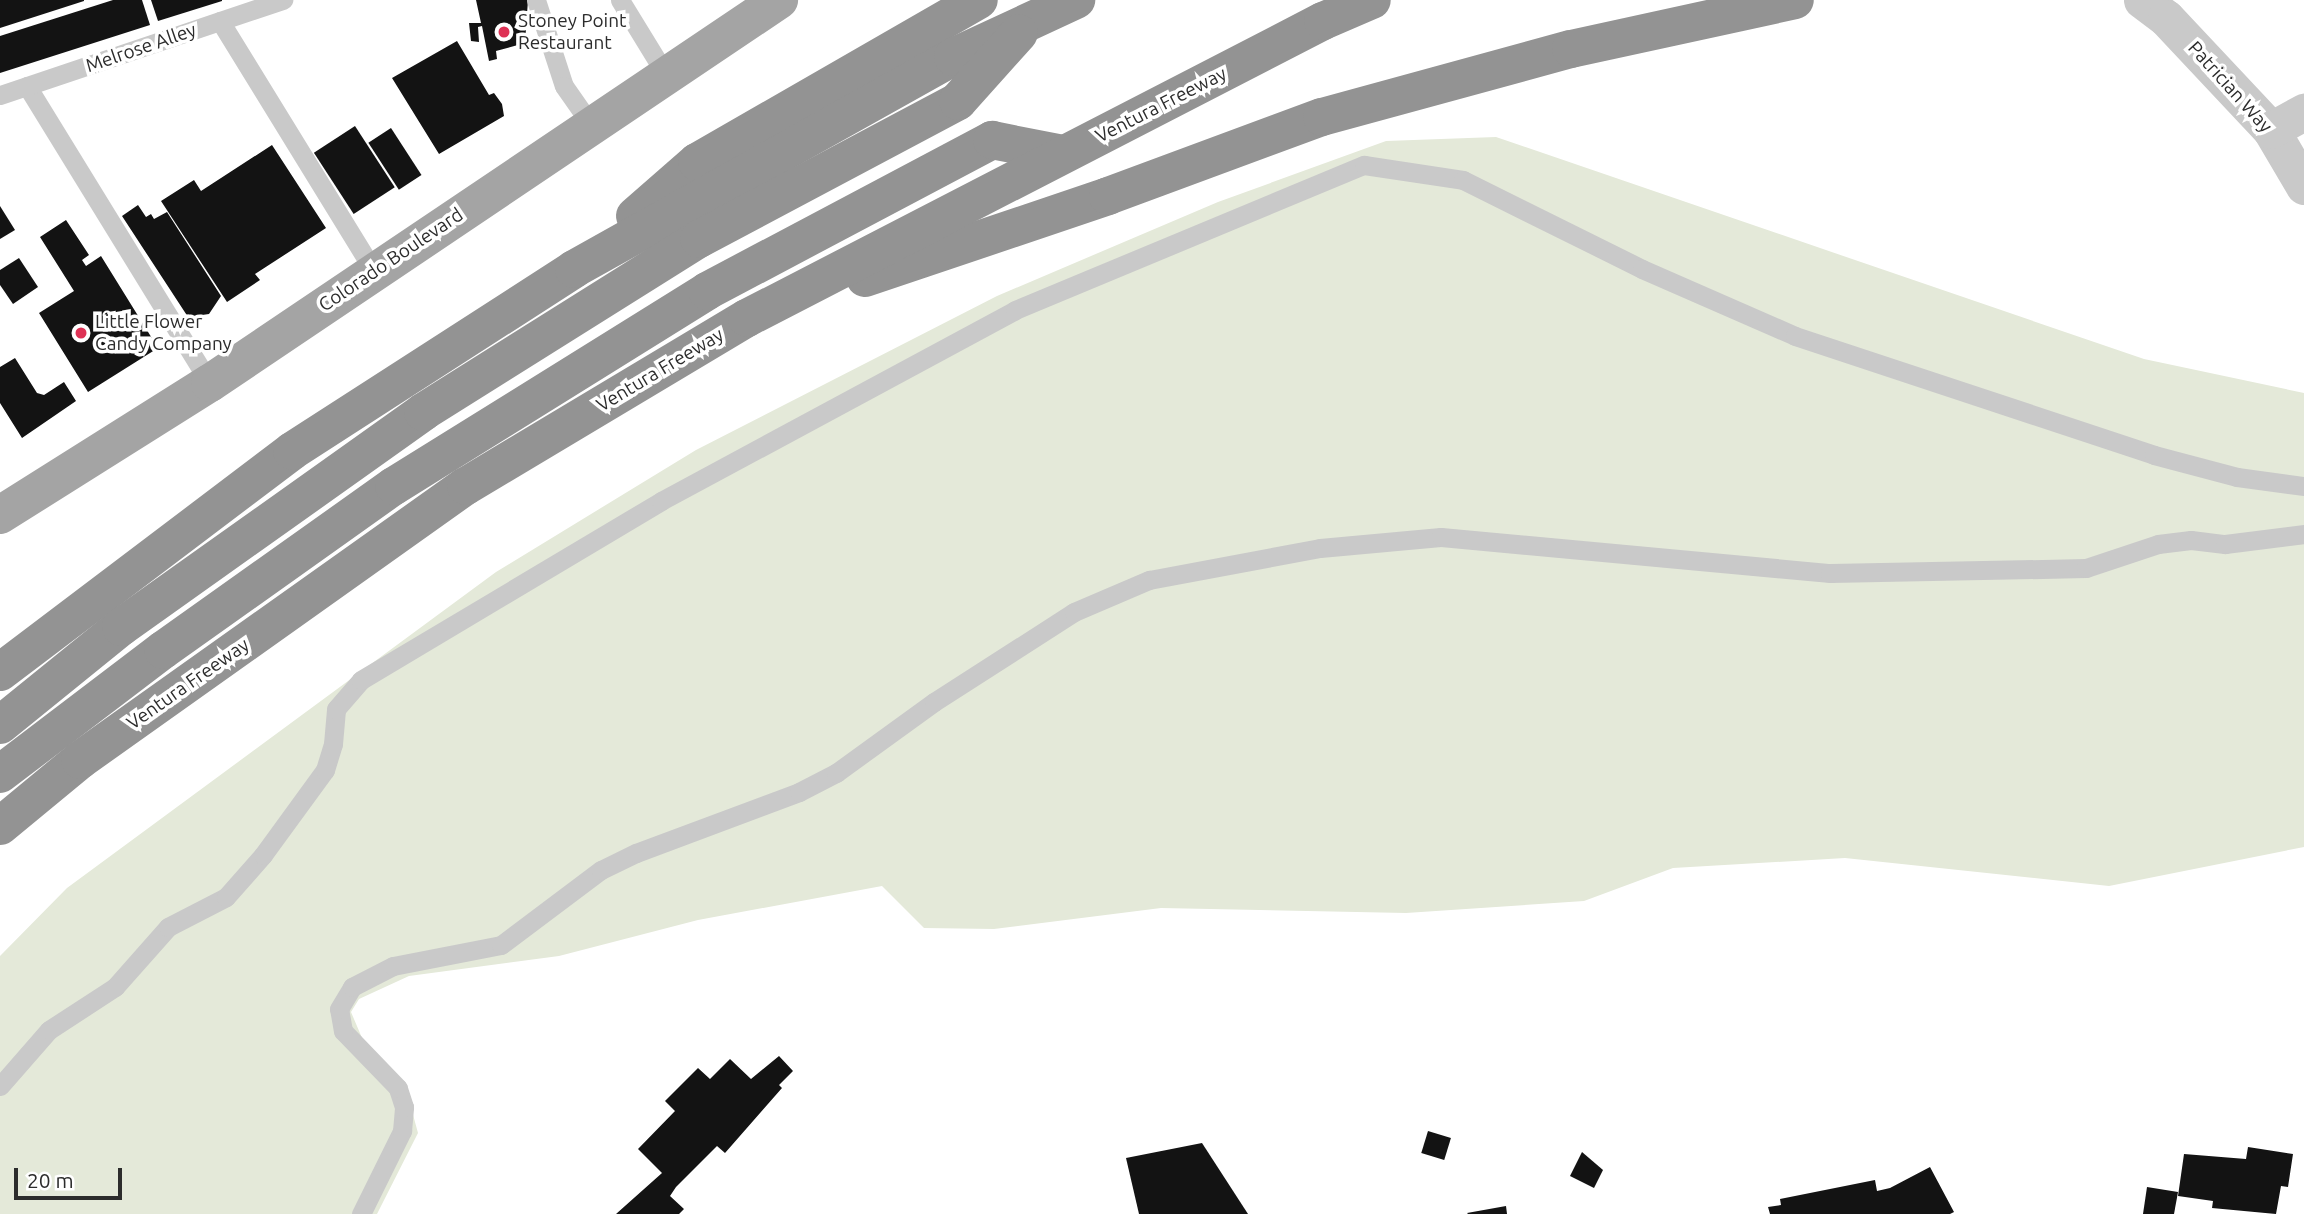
<!DOCTYPE html>
<html>
<head>
<meta charset="utf-8">
<style>
  body { margin:0 }
  #map { position:relative; width:2304px; height:1214px; overflow:hidden; background:#fff; font-family:Ubuntu,sans-serif }
  div>[style] { position:absolute }
  [style*='--x'] { left:calc(var(--x)*1px); top:calc(var(--y)*1px); width:calc(var(--w)*1px); rotate:calc(var(--a)*1deg) }
  .green>* { inset:0; background:#e4e9d9 }
  .building>* { inset:0; background:#131313; transform-origin:0 0 }
  .service>* { height:19px; margin:-9.5px; padding:0 9.5px; transform-origin:9.5px; border-radius:9.5px; background:#c9c9c9 }
  .minor>* { height:37px; margin:-18.5px; padding:0 18.5px; transform-origin:18.5px; border-radius:18.5px; background:#c9c9c9 }
  .primary>* { height:38px; margin:-19px; padding:0 19px; transform-origin:19px; border-radius:19px; background:#a4a4a4 }
  .motorway>* { height:38px; margin:-19px; padding:0 19px; transform-origin:19px; border-radius:19px; background:#939393 }
  .dots>* { width:19px; height:19px; translate:-50% -50%; box-sizing:border-box; border:4px solid #fff; border-radius:50% }
  span { translate:-50% -50%; white-space:nowrap; text-align:center; line-height:1.15; -webkit-text-stroke:7px #fff; paint-order:stroke }
  .poi-label { font-size:19px; color:#2c2c2c }
  .left { translate:0 -50%; text-align:left }
  .street-label { font-size:19px; color:#2c2c2c }
  .scale { position:absolute; left:14px; top:1168px; width:108px; height:32px; box-sizing:border-box; border:4px solid #2c2c2c; border-top:0; padding-left:9px; font-size:21px; line-height:24px; white-space:nowrap; color:#2c2c2c; -webkit-text-stroke:5px #fff; paint-order:stroke }
</style>
</head>
<body>
<div id="map">
  <div class="green">
    <i style="clip-path:polygon(1496px 137px,2144px 359px,2304px 393px,2304px 847px,2109px 886px,1845px 858px,1673px 868px,1584px 901px,1406px 913px,1161px 908px,994px 929px,924px 928px,882px 886px,698px 920px,559px 956px,409px 976px,359px 999px,351px 1012px,365px 1045px,406px 1089px,418px 1133px,377px 1214px,0 1214px,0 956px,67px 888px,496px 572px,696px 450px,997px 296px,1218px 202px,1386px 141px)"></i>
  </div>
  <div class="building">
    <i style="clip-path:polygon(0 0,84px 0,84px 1px,0 28px)"></i>
    <i style="clip-path:polygon(113px 0,142px 0,150px 25px,0 73px,0 36px)"></i>
    <i style="clip-path:polygon(151px 0,222px 0,222px 1px,158px 21px)"></i>
    <i style="clip-path:polygon(476px 0,528px 0,525px 43px,496px 51px,497px 59px,489px 61px,482px 26px,478px 27px,479px 42px,471px 41px,469px 23px,481px 23px)"></i>
    <i style="clip-path:polygon(457px 41px,489px 95px,494px 93px,502px 104px,504px 116px,439px 154px,392px 78px)"></i>
    <i style="left:355px;top:126px;width:73px;height:49px;rotate:57deg"></i>
    <i style="left:391px;top:128px;width:56px;height:27px;rotate:57deg"></i>
    <i style="clip-path:polygon(272px 145px,326px 228px,255px 274px,260px 280px,227px 302px,161px 201px,194px 180px,201px 191px)"></i>
    <i style="clip-path:polygon(138px 205px,146px 217px,151px 214px,154px 219px,167px 212px,221px 296px,209px 314px,188px 317px,122px 216px)"></i>
    <i style="clip-path:polygon(0 206px,15px 230px,0 239px)"></i>
    <i style="clip-path:polygon(66px 220px,89px 255px,82px 260px,86px 266px,101px 256px,158px 348px,88px 392px,39px 313px,74px 291px,40px 237px)"></i>
    <i style="clip-path:polygon(19px 258px,38px 287px,13px 304px,0 285px,0 270px)"></i>
    <i style="clip-path:polygon(15px 358px,37px 393px,44px 395px,64px 382px,76px 401px,22px 438px,0 403px,0 367px)"></i>
    <i style="clip-path:polygon(779px 1056px,793px 1071px,779px 1085px,782px 1088px,725px 1153px,717px 1146px,676px 1187px,670px 1196px,684px 1209px,679px 1214px,616px 1214px,662px 1173px,638px 1149px,675px 1111px,665px 1101px,698px 1068px,710px 1079px,730px 1059px,751px 1079px)"></i>
    <i style="left:1428px;top:1131px;width:24px;height:23px;rotate:17deg"></i>
    <i style="clip-path:polygon(1202px 1143px,1248px 1214px,1139px 1214px,1126px 1158px)"></i>
    <i style="clip-path:polygon(2248px 1147px,2293px 1154px,2288px 1187px,2281px 1186px,2276px 1214px,2212px 1208px,2213px 1201px,2178px 1196px,2184px 1154px,2246px 1159px)"></i>
    <i style="clip-path:polygon(1582px 1152px,1603px 1170px,1594px 1188px,1570px 1176px)"></i>
    <i style="clip-path:polygon(1930px 1167px,1954px 1212px,1950px 1214px,1770px 1214px,1768px 1207px,1781px 1205px,1780px 1199px,1875px 1180px,1877px 1191px,1890px 1188px)"></i>
    <i style="clip-path:polygon(2147px 1187px,2178px 1192px,2174px 1214px,2143px 1214px)"></i>
    <i style="clip-path:polygon(1506px 1206px,1507px 1214px,1468px 1214px,1467px 1213px)"></i>
  </div>
  <div class="service">
    <i style="--x:536;--y:0;--w:90;--a:72"></i>
    <i style="--x:564;--y:86;--w:49;--a:55"></i>
    <i style="--x:620;--y:0;--w:88;--a:58.5"></i>
    <i style="--x:220;--y:21;--w:294;--a:58.4"></i>
    <i style="--x:27;--y:86;--w:349;--a:58.4"></i>
    <i style="--x:0;--y:95;--w:299;--a:-18.6"></i>
    <i style="--x:0;--y:1086;--w:74;--a:-48.8"></i>
    <i style="--x:49;--y:1030;--w:79;--a:-33.1"></i>
    <i style="--x:115;--y:987;--w:80;--a:-48.5"></i>
    <i style="--x:168;--y:927;--w:65;--a:-27.3"></i>
    <i style="--x:226;--y:897;--w:56;--a:-48.6"></i>
    <i style="--x:263;--y:855;--w:105;--a:-53.9"></i>
    <i style="--x:325;--y:770;--w:27;--a:-73"></i>
    <i style="--x:333;--y:744;--w:35;--a:-85"></i>
    <i style="--x:336;--y:709;--w:38;--a:-49"></i>
    <i style="--x:361;--y:680;--w:349;--a:-30.8"></i>
    <i style="--x:661;--y:501;--w:402;--a:-28.3"></i>
    <i style="--x:1015;--y:310;--w:378;--a:-22.6"></i>
    <i style="--x:1364;--y:165;--w:100;--a:8.6"></i>
    <i style="--x:1463;--y:180;--w:200;--a:26.4"></i>
    <i style="--x:1642;--y:269;--w:167;--a:23.6"></i>
    <i style="--x:1795;--y:336;--w:378;--a:18.3"></i>
    <i style="--x:2154;--y:455;--w:86;--a:14.8"></i>
    <i style="--x:2237;--y:477;--w:68;--a:7.7"></i>
    <i style="--x:361;--y:1214;--w:93;--a:-63.7"></i>
    <i style="--x:402;--y:1131;--w:24;--a:-85"></i>
    <i style="--x:404;--y:1107;--w:20;--a:-108"></i>
    <i style="--x:398;--y:1088;--w:79;--a:-134"></i>
    <i style="--x:343;--y:1031;--w:22;--a:-100"></i>
    <i style="--x:339;--y:1009;--w:26;--a:-59"></i>
    <i style="--x:352;--y:987;--w:46;--a:-27.1"></i>
    <i style="--x:393;--y:966;--w:110;--a:-11"></i>
    <i style="--x:501;--y:945;--w:125;--a:-36.9"></i>
    <i style="--x:601;--y:870;--w:39;--a:-26"></i>
    <i style="--x:636;--y:853;--w:174;--a:-20.5"></i>
    <i style="--x:799;--y:792;--w:42;--a:-27.2"></i>
    <i style="--x:836;--y:773;--w:121;--a:-35.9"></i>
    <i style="--x:934;--y:702;--w:166;--a:-32.7"></i>
    <i style="--x:1074;--y:612;--w:82;--a:-23.1"></i>
    <i style="--x:1149;--y:580;--w:174;--a:-10.6"></i>
    <i style="--x:1320;--y:548;--w:121;--a:-5.2"></i>
    <i style="--x:1441;--y:537;--w:391;--a:5.3"></i>
    <i style="--x:1830;--y:573;--w:256;--a:-1.1"></i>
    <i style="--x:2086;--y:568;--w:76;--a:-18.4"></i>
    <i style="--x:2158;--y:544;--w:33;--a:-7"></i>
    <i style="--x:2191;--y:540;--w:34;--a:7"></i>
    <i style="--x:2225;--y:544;--w:80;--a:-7.2"></i>
  </div>
  <div class="minor">
    <i style="--x:2142;--y:0;--w:30;--a:37"></i>
    <i style="--x:2166;--y:18;--w:154;--a:46.8"></i>
    <i style="--x:2271;--y:130;--w:65;--a:59.5"></i>
    <i style="--x:2271;--y:130;--w:38;--a:-29"></i>
  </div>
  <div class="primary">
    <i style="--x:0;--y:515;--w:248;--a:-32.2"></i>
    <i style="--x:210;--y:383;--w:686;--a:-33.94"></i>
  </div>
  <div class="motorway">
    <i style="--x:635;--y:216;--w:82;--a:-41.1"></i>
    <i style="--x:697;--y:162;--w:325;--a:-29.9"></i>
    <i style="--x:865;--y:278;--w:256;--a:-18.6"></i>
    <i style="--x:1108;--y:196;--w:228;--a:-20.3"></i>
    <i style="--x:1322;--y:117;--w:258;--a:-15.3"></i>
    <i style="--x:1571;--y:49;--w:229;--a:-12.3"></i>
    <i style="--x:0;--y:672;--w:366;--a:-37.1"></i>
    <i style="--x:292;--y:451;--w:336;--a:-32.8"></i>
    <i style="--x:574;--y:269;--w:434;--a:-29.2"></i>
    <i style="--x:953;--y:57;--w:136;--a:-24.9"></i>
    <i style="--x:0;--y:725;--w:156;--a:-39"></i>
    <i style="--x:121;--y:627;--w:371;--a:-35.4"></i>
    <i style="--x:423;--y:412;--w:326;--a:-32.1"></i>
    <i style="--x:699;--y:239;--w:293;--a:-28"></i>
    <i style="--x:958;--y:101;--w:91;--a:-48.1"></i>
    <i style="--x:0;--y:774;--w:205;--a:-37.3"></i>
    <i style="--x:163;--y:650;--w:283;--a:-35.4"></i>
    <i style="--x:394;--y:486;--w:369;--a:-31.9"></i>
    <i style="--x:707;--y:291;--w:323;--a:-27.9"></i>
    <i style="--x:992;--y:140;--w:72;--a:11.2"></i>
    <i style="--x:0;--y:826;--w:104;--a:-39.5"></i>
    <i style="--x:80;--y:760;--w:473;--a:-35.4"></i>
    <i style="--x:466;--y:486;--w:327;--a:-30.9"></i>
    <i style="--x:747;--y:318;--w:648;--a:-27.28"></i>
    <i style="--x:1323;--y:21;--w:53;--a:-23.2"></i>
  </div>
  <div class="dots">
    <i style="left:504px;top:32px;background:#de3255"></i>
    <i style="left:81px;top:333px;background:#de3255"></i>
  </div>
  <div class="poi-label">
    <span class="left" style="left:518px;top:32px">Stoney Point<br>Restaurant</span>
    <span class="left" style="left:95px;top:333px">Little Flower<br>Candy Company</span>
  </div>
  <div class="street-label">
    <span style="left:141px;top:48px;rotate:-19deg">Melrose Alley</span>
    <span style="left:2230px;top:87px;rotate:48deg">Patrician Way</span>
    <span style="left:1161px;top:105px;rotate:-27deg">Ventura Freeway</span>
    <span style="left:391px;top:260px;rotate:-34deg">Colorado Boulevard</span>
    <span style="left:660px;top:370px;rotate:-31deg">Ventura Freeway</span>
    <span style="left:188px;top:684px;rotate:-35deg">Ventura Freeway</span>
  </div>
  <div class="scale">20 m</div>
</div>
</body>
</html>
